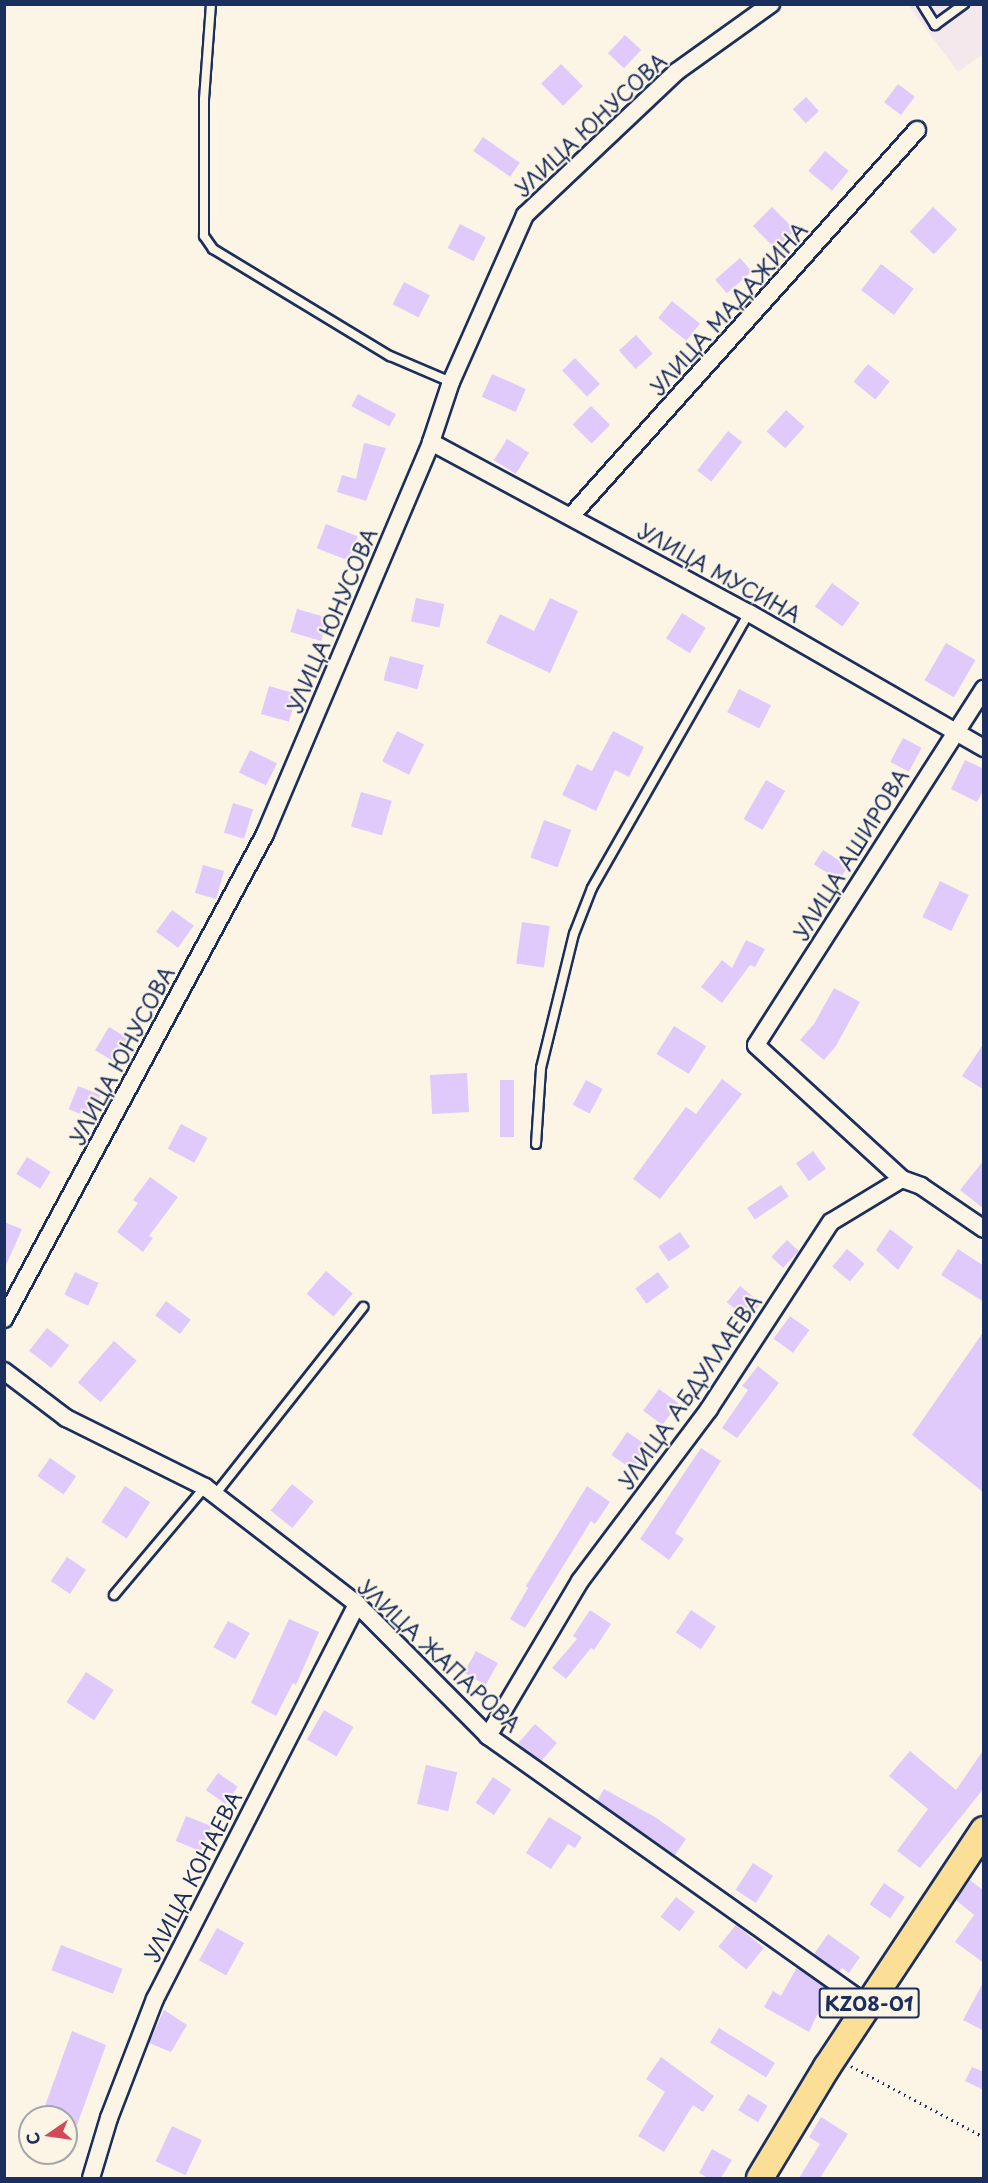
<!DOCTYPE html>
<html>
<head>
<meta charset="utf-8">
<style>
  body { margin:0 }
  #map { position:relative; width:988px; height:2183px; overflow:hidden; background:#fcf5e5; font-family:"Playpen Sans",sans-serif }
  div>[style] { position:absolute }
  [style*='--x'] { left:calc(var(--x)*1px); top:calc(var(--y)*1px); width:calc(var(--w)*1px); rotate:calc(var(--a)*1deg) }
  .built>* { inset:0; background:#f4e8ec }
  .building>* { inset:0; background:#e0cafb; transform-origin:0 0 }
  .path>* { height:3px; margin-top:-1.5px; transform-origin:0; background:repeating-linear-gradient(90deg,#1b2f5e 0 1.5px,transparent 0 6px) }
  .roads { filter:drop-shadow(2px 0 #1b2f5e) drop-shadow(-2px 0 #1b2f5e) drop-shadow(0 2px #1b2f5e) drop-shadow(0 -2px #1b2f5e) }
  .lane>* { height:8px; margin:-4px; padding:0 4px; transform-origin:4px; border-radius:4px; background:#fcf5e5 }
  .street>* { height:16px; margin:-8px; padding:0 8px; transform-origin:8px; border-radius:8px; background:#fcf5e5 }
  .primary>* { height:26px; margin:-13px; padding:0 13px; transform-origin:13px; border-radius:13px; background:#fbdf96 }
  span { translate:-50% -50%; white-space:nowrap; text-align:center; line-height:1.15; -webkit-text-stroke:4.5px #fcf5e5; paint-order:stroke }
  .shield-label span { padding:2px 4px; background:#fcf5e5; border:2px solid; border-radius:4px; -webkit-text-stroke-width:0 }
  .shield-label { font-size:20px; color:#1b2f5e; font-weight:700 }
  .street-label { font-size:21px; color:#1b2f5e }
  .frame { position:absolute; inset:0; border:6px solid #1b2f5e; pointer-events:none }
  .north { position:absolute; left:18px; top:2105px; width:60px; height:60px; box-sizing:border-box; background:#fcf5e5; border:2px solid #a2a6af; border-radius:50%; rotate:257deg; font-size:16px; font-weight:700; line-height:24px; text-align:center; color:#1b2f5e }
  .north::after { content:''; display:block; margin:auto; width:21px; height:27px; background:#d1495b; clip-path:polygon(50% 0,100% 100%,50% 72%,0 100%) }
</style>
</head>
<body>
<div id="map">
  <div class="built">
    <i style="clip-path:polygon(908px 5px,983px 5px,983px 54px,958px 72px)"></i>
  </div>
  <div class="building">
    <i style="left:625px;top:35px;width:22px;height:25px;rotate:43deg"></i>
    <i style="left:561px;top:64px;width:31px;height:28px;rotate:45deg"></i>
    <i style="left:898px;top:84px;width:21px;height:23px;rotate:37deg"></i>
    <i style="left:806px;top:97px;width:19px;height:18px;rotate:47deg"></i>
    <i style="left:483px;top:137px;width:45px;height:17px;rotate:35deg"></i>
    <i style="left:825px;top:151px;width:31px;height:26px;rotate:40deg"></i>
    <i style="left:772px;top:207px;width:33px;height:27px;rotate:45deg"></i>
    <i style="left:933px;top:207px;width:33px;height:34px;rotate:43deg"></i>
    <i style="left:460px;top:224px;width:29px;height:27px;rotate:27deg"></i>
    <i style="left:740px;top:258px;width:18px;height:33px;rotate:49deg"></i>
    <i style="left:881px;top:264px;width:41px;height:33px;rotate:37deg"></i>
    <i style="left:404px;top:282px;width:29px;height:25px;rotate:27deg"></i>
    <i style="left:672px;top:301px;width:36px;height:22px;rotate:39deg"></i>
    <i style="left:636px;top:335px;width:25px;height:23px;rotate:48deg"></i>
    <i style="left:575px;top:358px;width:36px;height:18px;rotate:46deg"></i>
    <i style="left:868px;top:364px;width:28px;height:23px;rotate:39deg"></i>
    <i style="left:492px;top:374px;width:37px;height:25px;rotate:24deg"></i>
    <i style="left:358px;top:394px;width:43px;height:14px;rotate:28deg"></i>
    <i style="left:591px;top:406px;width:27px;height:26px;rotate:45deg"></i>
    <i style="left:786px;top:410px;width:25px;height:29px;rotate:42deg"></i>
    <i style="left:728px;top:431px;width:18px;height:50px;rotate:38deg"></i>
    <i style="left:507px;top:439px;width:26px;height:25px;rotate:32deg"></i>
    <i style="clip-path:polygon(364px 443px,386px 448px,366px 501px,337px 492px,342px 475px,356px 479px)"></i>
    <i style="left:326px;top:524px;width:34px;height:26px;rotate:21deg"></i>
    <i style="left:832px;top:583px;width:34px;height:29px;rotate:36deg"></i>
    <i style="left:416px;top:598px;width:29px;height:24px;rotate:12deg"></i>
    <i style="clip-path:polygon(550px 598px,578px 611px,550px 673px,486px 643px,500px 614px,534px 631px)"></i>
    <i style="left:297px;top:609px;width:32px;height:24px;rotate:16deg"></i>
    <i style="left:682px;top:613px;width:28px;height:30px;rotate:32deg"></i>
    <i style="left:946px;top:643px;width:34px;height:43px;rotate:30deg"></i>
    <i style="left:390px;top:656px;width:35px;height:25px;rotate:15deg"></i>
    <i style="left:269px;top:686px;width:29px;height:29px;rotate:16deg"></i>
    <i style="left:739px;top:689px;width:36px;height:26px;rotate:27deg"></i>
    <i style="left:397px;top:731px;width:30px;height:34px;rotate:26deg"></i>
    <i style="clip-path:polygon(613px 731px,644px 747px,629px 777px,615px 770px,596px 811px,562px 795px,577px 764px,592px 771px)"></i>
    <i style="left:903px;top:738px;width:21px;height:27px;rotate:28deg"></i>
    <i style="left:250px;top:750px;width:30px;height:25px;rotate:26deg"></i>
    <i style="clip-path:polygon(965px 760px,984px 769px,984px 789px,977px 802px,951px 789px)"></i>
    <i style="left:766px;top:780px;width:22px;height:45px;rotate:30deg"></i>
    <i style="left:361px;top:792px;width:32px;height:36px;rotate:16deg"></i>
    <i style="left:233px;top:803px;width:21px;height:31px;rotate:17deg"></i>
    <i style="left:544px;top:820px;width:29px;height:40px;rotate:20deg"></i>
    <i style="left:823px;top:850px;width:30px;height:17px;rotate:33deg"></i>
    <i style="left:203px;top:865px;width:22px;height:29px;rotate:16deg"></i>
    <i style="left:940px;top:881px;width:32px;height:40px;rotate:26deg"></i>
    <i style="left:172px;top:910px;width:27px;height:27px;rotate:36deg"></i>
    <i style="left:522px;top:922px;width:28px;height:42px;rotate:8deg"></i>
    <i style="clip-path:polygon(746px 940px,765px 949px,755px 967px,750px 965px,722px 1003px,701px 987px,722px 960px,732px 968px)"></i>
    <i style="clip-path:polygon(834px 988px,860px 1002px,836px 1046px,824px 1060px,800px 1040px,814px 1024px)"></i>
    <i style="left:674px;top:1026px;width:38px;height:33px;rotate:32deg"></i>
    <i style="left:109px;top:1027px;width:23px;height:27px;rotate:31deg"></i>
    <i style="clip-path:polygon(984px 1043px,984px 1090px,962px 1076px)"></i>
    <i style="left:467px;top:1073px;width:39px;height:37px;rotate:87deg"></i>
    <i style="clip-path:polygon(722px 1079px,742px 1094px,660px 1199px,633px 1179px,686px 1107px,696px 1114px)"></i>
    <i style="left:500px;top:1080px;width:14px;height:57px"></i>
    <i style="left:586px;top:1080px;width:19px;height:28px;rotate:28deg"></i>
    <i style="left:78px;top:1086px;width:24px;height:25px;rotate:22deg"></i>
    <i style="left:181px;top:1124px;width:30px;height:28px;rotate:28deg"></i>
    <i style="left:813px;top:1151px;width:22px;height:21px;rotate:54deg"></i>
    <i style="left:27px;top:1157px;width:28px;height:20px;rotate:32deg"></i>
    <i style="clip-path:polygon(984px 1160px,984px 1209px,960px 1190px)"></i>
    <i style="clip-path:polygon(150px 1177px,178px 1197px,149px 1236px,153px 1238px,143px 1252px,117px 1232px,138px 1203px,133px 1200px)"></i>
    <i style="left:781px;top:1185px;width:14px;height:41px;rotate:56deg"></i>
    <i style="clip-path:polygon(4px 1222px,22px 1229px,4px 1270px)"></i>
    <i style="clip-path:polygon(890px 1229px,913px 1247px,898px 1270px,876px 1250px)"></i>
    <i style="left:680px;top:1232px;width:18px;height:26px;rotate:56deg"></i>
    <i style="left:787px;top:1240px;width:16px;height:23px;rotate:43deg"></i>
    <i style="left:847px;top:1249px;width:23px;height:23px;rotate:40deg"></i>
    <i style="clip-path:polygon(958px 1249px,984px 1266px,984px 1302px,941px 1275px)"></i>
    <i style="left:326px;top:1271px;width:35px;height:30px;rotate:40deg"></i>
    <i style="left:75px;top:1272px;width:26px;height:25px;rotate:25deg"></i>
    <i style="left:658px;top:1272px;width:19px;height:28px;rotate:54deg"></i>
    <i style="left:740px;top:1286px;width:27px;height:21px;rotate:39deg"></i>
    <i style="left:166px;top:1301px;width:31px;height:18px;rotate:37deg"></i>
    <i style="left:790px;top:1316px;width:24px;height:28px;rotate:36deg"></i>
    <i style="left:47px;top:1328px;width:28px;height:29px;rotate:38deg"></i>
    <i style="clip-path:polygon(984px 1331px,984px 1493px,912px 1435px)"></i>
    <i style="left:114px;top:1341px;width:30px;height:55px;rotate:41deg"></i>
    <i style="clip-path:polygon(758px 1366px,779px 1383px,737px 1438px,722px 1428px,748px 1390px,742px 1386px)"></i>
    <i style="left:659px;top:1389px;width:24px;height:27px;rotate:36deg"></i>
    <i style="left:627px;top:1432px;width:27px;height:28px;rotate:34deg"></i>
    <i style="clip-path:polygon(701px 1448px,721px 1461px,675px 1533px,684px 1539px,669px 1560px,640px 1539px)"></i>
    <i style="left:50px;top:1458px;width:32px;height:22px;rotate:35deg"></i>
    <i style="left:292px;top:1484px;width:28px;height:34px;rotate:39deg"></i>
    <i style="left:125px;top:1486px;width:30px;height:43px;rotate:33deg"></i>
    <i style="clip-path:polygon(587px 1486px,610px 1502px,595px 1524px,591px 1521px,525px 1628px,510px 1619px,528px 1588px,526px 1586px)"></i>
    <i style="left:67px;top:1557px;width:23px;height:29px;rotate:34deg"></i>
    <i style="clip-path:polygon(590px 1610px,611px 1624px,594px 1650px,591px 1648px,566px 1679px,552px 1668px,577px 1639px,573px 1636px)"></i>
    <i style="left:691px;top:1610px;width:30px;height:27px;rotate:34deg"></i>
    <i style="clip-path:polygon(289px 1619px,319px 1632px,296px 1685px,293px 1683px,276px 1716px,251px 1703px)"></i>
    <i style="left:228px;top:1621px;width:25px;height:30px;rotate:29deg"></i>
    <i style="left:476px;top:1651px;width:25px;height:25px;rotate:29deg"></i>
    <i style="left:86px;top:1672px;width:33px;height:36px;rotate:33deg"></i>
    <i style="left:324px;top:1710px;width:34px;height:34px;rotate:30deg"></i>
    <i style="left:535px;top:1724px;width:29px;height:26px;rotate:41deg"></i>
    <i style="clip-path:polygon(984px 1749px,984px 1788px,920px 1868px,897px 1851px,928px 1809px,889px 1776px,910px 1751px,956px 1790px)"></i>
    <i style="left:426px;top:1765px;width:32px;height:40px;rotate:13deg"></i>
    <i style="left:218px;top:1773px;width:24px;height:21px;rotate:35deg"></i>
    <i style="left:493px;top:1777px;width:22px;height:31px;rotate:34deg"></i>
    <i style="clip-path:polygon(604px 1789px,655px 1817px,686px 1839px,675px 1855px,597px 1801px)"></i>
    <i style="left:186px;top:1816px;width:27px;height:27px;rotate:22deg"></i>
    <i style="clip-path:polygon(549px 1817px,582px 1837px,575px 1848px,568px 1844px,551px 1869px,526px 1853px)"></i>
    <i style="left:753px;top:1863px;width:24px;height:32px;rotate:33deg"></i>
    <i style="clip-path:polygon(970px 1880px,984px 1891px,984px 1963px,955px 1942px,974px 1915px,956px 1900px)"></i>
    <i style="left:884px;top:1883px;width:25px;height:26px;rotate:34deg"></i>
    <i style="left:676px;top:1897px;width:24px;height:25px;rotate:38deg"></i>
    <i style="left:736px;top:1925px;width:36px;height:28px;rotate:39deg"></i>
    <i style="left:217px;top:1928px;width:31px;height:37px;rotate:29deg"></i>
    <i style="clip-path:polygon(828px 1934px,860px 1957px,849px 1973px,842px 1968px,839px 1972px,814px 1954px)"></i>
    <i style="left:61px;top:1945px;width:66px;height:27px;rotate:21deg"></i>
    <i style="clip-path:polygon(797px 1967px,829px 1990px,809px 2032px,764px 2007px,773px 1991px,781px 1996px)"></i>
    <i style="clip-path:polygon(984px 1981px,984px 2031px,963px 2020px)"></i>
    <i style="clip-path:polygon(164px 2010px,187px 2025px,171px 2052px,149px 2043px)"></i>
    <i style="left:719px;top:2028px;width:66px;height:17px;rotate:32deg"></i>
    <i style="clip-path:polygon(72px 2031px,106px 2045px,68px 2150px,66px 2117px,41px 2117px)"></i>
    <i style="clip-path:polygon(661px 2057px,714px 2096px,703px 2112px,693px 2105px,664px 2152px,638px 2136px,665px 2092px,646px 2079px)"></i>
    <i style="clip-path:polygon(972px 2067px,984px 2072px,984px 2090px,965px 2081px)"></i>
    <i style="left:748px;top:2094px;width:23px;height:19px;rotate:31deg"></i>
    <i style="clip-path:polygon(821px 2117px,848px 2134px,820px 2178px,799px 2178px,820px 2144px,809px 2137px)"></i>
    <i style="left:172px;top:2126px;width:33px;height:39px;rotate:25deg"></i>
    <i style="clip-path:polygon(712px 2149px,732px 2160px,721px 2178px,708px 2178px,699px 2173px)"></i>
  </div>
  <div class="path">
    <i style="--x:851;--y:2066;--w:151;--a:28.1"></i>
  </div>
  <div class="roads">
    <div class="lane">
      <i style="--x:211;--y:4;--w:95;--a:94.2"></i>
      <i style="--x:204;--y:99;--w:137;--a:90"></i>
      <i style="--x:204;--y:236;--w:16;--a:55"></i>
      <i style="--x:213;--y:249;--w:207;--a:31.2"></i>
      <i style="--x:390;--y:356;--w:66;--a:23.1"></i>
      <i style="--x:922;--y:4;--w:25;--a:58"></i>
      <i style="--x:935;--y:25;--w:36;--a:-36"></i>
      <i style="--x:536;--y:1144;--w:76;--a:-86.2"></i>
      <i style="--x:541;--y:1068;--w:138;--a:-76.2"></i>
      <i style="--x:574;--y:934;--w:49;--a:-68.6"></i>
      <i style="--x:592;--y:888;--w:317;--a:-60.3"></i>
      <i style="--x:214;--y:1496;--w:241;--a:-51.7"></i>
      <i style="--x:114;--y:1595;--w:141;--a:-49.9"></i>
    </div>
    <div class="street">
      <i style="--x:431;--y:442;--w:361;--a:28.3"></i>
      <i style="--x:749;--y:613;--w:271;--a:29.9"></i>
      <i style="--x:572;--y:515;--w:517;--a:-48.14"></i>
      <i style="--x:902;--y:1179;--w:198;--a:-137.5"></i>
      <i style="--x:756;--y:1045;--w:423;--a:-57.4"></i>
      <i style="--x:4;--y:1319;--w:551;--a:-61.71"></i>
      <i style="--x:265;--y:834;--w:426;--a:-67"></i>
      <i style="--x:431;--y:442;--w:63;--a:-71.6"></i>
      <i style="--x:451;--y:382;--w:183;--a:-66.1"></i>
      <i style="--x:525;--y:215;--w:208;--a:-43.4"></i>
      <i style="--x:676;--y:72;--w:117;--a:-35.6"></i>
      <i style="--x:4;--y:1371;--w:78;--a:37.2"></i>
      <i style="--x:66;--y:1418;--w:155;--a:26.4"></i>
      <i style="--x:205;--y:1487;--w:192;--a:37.6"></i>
      <i style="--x:357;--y:1604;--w:186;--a:45.2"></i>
      <i style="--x:488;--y:1736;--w:466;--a:35.3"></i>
      <i style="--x:488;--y:1736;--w:180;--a:-59.3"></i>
      <i style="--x:580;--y:1581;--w:215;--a:-53.1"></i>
      <i style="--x:709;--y:1409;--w:223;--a:-56.9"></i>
      <i style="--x:831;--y:1222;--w:83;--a:-31.2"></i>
      <i style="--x:902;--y:1179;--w:20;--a:20"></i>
      <i style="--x:921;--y:1186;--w:76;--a:34.3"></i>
      <i style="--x:91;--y:2178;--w:63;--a:-73.3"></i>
      <i style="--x:109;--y:2118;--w:128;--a:-68.9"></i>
      <i style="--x:155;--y:1999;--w:444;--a:-62.9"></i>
    </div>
    <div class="primary">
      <i style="--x:760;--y:2178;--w:130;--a:-58.9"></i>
      <i style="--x:827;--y:2067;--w:284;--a:-56.5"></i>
    </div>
  </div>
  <div class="shield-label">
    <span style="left:869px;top:2003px">KZ08-01</span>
  </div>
  <div class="street-label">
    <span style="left:590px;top:124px;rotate:-43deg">УЛИЦА ЮНУСОВА</span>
    <span style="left:728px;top:308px;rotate:-48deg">УЛИЦА МАДАЖИНА</span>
    <span style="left:720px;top:572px;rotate:29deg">УЛИЦА МУСИНА</span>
    <span style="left:331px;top:620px;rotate:-67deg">УЛИЦА ЮНУСОВА</span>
    <span style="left:850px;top:854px;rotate:-58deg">УЛИЦА АШИРОВА</span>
    <span style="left:121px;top:1055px;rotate:-62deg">УЛИЦА ЮНУСОВА</span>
    <span style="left:689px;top:1391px;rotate:-55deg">УЛИЦА АБДУЛЛАЕВА</span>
    <span style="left:440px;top:1655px;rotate:43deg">УЛИЦА ЖАПАРОВА</span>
    <span style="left:192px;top:1876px;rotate:-63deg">УЛИЦА КОНАЕВА</span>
  </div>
  <div class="frame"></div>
  <div class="north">С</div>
</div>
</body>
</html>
